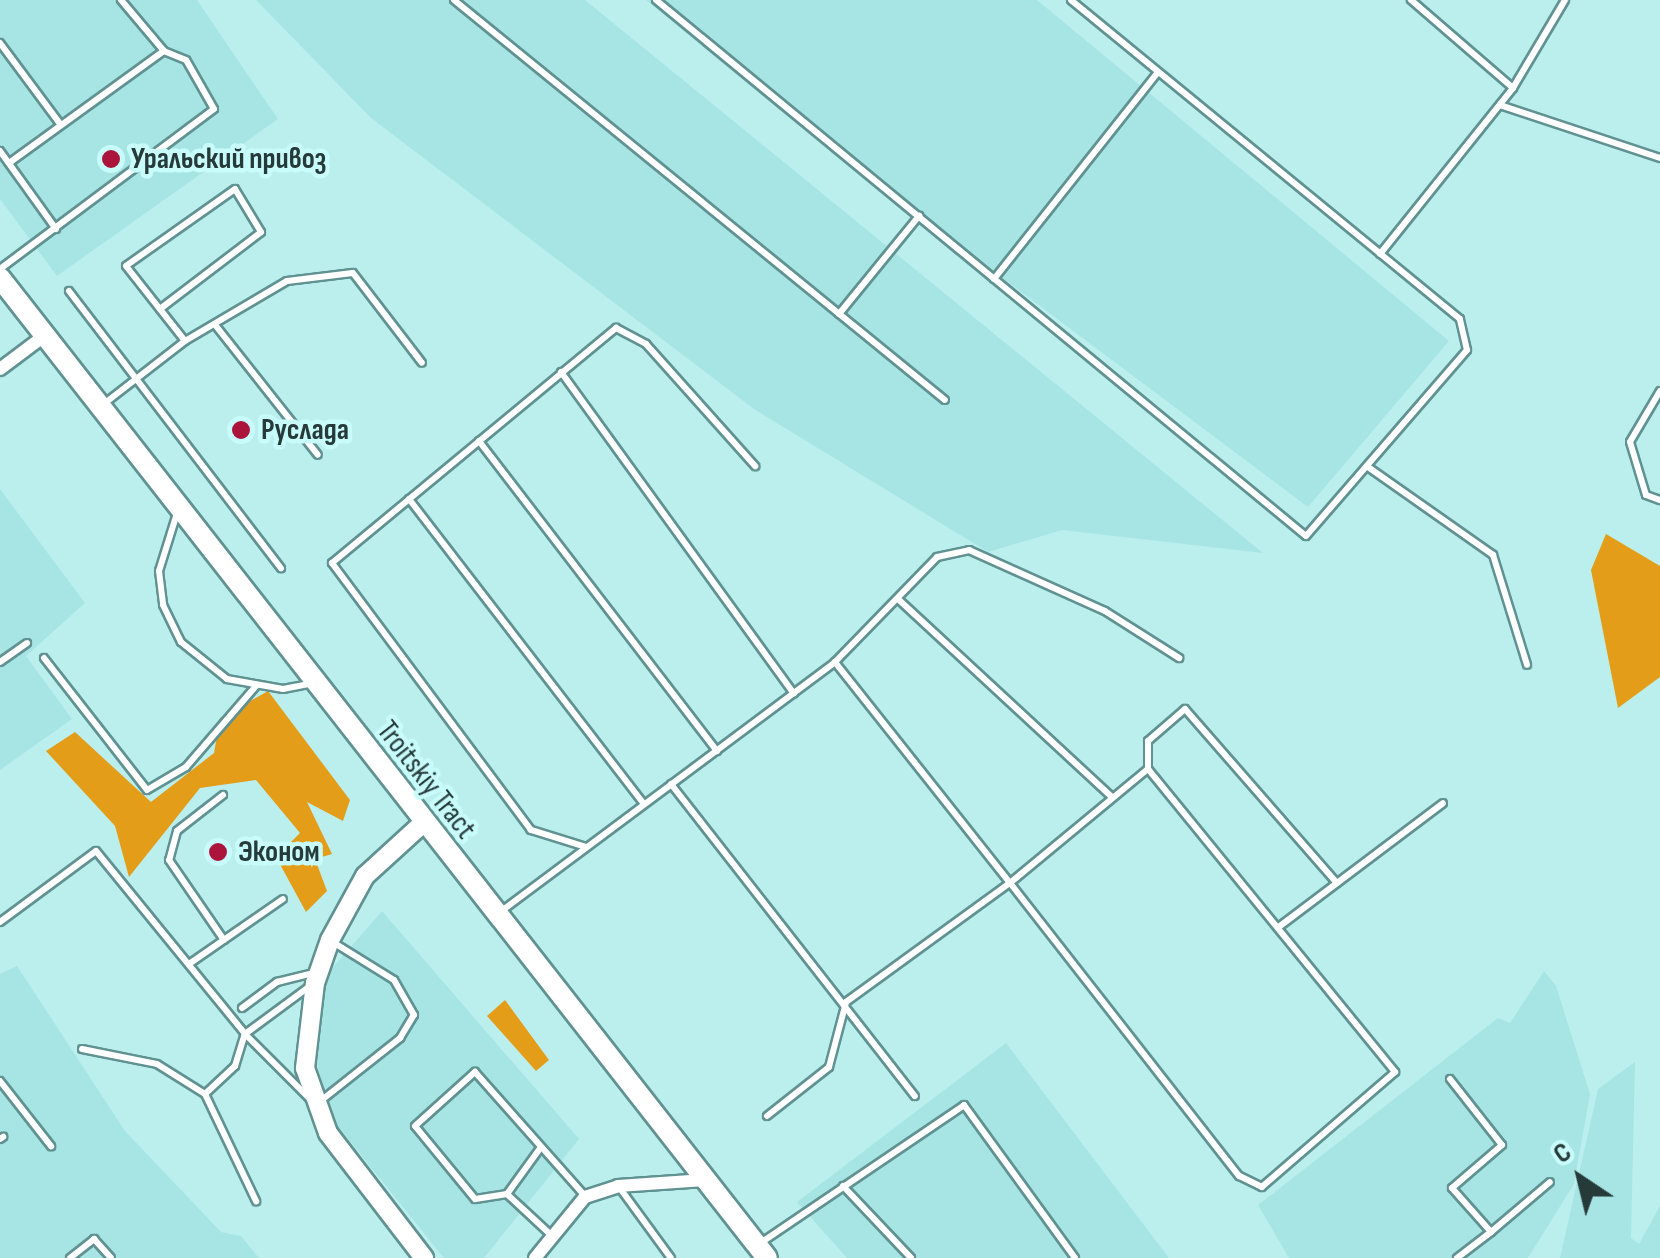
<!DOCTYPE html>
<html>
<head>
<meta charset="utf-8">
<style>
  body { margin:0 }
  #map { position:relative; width:1660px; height:1258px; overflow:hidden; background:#bbefee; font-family:"Sofia Sans Condensed",sans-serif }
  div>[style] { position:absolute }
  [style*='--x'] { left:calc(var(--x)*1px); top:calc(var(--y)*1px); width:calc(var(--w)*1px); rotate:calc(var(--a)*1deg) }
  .built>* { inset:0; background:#a7e5e4 }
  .forest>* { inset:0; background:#e49d18 }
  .roads { filter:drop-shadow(2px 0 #619292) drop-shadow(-2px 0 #619292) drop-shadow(0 2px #619292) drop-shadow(0 -2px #619292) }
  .service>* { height:6px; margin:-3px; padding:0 3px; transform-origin:3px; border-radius:3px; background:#fff }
  .minor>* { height:12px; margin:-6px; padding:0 6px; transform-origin:6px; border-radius:6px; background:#fff }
  .tertiary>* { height:18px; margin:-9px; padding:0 9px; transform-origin:9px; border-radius:9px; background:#fff }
  .primary>* { height:20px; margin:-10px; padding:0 10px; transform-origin:10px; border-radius:10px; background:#fff }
  .dots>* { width:28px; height:28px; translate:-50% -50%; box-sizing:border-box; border:5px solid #c8fcfb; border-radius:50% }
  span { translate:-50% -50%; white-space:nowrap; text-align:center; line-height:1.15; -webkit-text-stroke:9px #c8fcfb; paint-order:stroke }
  .poi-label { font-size:30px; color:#263a3a; font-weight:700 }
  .left { translate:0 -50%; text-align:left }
  .street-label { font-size:30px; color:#263a3a }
  .north { position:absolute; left:1530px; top:1128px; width:100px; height:100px; -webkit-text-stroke:8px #c8fcfb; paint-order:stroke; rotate:325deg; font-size:28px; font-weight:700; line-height:40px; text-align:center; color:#263a3a }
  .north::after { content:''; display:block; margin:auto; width:35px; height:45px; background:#263a3a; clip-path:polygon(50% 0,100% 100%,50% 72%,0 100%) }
</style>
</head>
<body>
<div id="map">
  <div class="built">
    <i style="clip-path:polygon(0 0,197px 0,278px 119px,57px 276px,0 199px)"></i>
    <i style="clip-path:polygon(256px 0,585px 0,1263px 553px,1062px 530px,988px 552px,754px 409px,371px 118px)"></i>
    <i style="clip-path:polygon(646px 0,1037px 0,1449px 341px,1308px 507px,788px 117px)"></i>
    <i style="clip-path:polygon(0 489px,85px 603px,26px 656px,72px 719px,0 770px)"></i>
    <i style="clip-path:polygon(382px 911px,579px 1139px,484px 1258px,444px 1258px,331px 1118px,315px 1056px,327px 974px)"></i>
    <i style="clip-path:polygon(17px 966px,125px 1131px,221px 1232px,241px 1236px,259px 1258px,0 1258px,0 974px)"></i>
    <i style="clip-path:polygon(1544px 971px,1556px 986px,1590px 1094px,1574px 1184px,1528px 1258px,1289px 1258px,1258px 1205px,1498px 1018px,1510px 1023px)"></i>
    <i style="clip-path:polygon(1006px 1043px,1169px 1258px,847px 1258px,797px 1202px)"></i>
    <i style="clip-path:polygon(1635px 1062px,1631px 1238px,1639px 1244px,1660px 1206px,1660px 1258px,1560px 1258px,1598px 1089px)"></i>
  </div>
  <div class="forest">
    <i style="clip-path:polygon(1606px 534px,1660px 566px,1660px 677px,1618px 708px,1591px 570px)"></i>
    <i style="clip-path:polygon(268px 691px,350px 800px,343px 821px,307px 802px,332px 854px,315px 859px,327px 891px,306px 912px,276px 857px,300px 833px,256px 780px,200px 788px,129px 877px,115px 826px,46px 751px,75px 732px,151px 802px,214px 753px,220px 718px)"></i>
    <i style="clip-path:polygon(505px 1000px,549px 1060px,536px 1071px,487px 1016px)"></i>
  </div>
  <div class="roads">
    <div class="service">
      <i style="--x:454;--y:0;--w:633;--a:39.17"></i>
      <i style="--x:656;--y:0;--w:842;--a:39.51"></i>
      <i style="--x:1306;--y:536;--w:246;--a:-49.1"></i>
      <i style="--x:1467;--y:350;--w:32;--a:-103"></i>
      <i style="--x:1460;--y:319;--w:503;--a:-140.65"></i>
      <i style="--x:0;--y:43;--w:102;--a:53.4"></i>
      <i style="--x:1513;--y:88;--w:102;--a:-59.4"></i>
      <i style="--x:1500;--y:105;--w:169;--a:18.3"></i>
      <i style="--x:0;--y:151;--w:96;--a:54.3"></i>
      <i style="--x:9;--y:163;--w:191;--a:-35.9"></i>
      <i style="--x:164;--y:51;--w:67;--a:-130.1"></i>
      <i style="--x:1380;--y:254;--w:213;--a:-51.3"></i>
      <i style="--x:1513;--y:88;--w:135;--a:-139.2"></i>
      <i style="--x:0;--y:269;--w:267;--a:-36.8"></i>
      <i style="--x:214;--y:109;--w:56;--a:-119.7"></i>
      <i style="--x:186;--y:60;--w:24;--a:-158"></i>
      <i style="--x:994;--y:279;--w:264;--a:-51.6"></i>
      <i style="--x:69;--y:291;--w:349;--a:52.6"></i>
      <i style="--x:160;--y:309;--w:127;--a:-37.3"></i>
      <i style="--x:261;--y:232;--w:50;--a:-121.2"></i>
      <i style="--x:235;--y:189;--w:133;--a:144.8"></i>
      <i style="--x:126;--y:266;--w:95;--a:51.8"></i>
      <i style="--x:839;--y:314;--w:127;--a:-50.8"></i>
      <i style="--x:216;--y:326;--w:164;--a:51.7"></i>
      <i style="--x:561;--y:372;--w:397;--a:54.1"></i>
      <i style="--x:1660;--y:391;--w:59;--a:120.5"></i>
      <i style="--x:1630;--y:442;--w:55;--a:73.2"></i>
      <i style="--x:1646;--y:495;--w:15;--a:20"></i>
      <i style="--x:105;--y:403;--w:101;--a:-37.8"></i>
      <i style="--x:185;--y:341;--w:118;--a:-30.5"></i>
      <i style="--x:287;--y:281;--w:66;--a:-6.9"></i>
      <i style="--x:353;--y:273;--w:113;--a:52.5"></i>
      <i style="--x:479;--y:441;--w:391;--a:52.5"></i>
      <i style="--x:1368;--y:467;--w:153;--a:35.1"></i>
      <i style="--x:1493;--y:555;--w:115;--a:72.8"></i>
      <i style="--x:409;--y:499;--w:385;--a:52.4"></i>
      <i style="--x:178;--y:510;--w:64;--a:107.3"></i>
      <i style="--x:159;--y:571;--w:34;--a:83"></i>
      <i style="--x:163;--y:605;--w:41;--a:64.1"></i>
      <i style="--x:181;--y:642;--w:59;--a:38.8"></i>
      <i style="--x:227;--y:679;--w:57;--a:10.1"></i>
      <i style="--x:283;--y:689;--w:31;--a:-11"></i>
      <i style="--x:898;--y:599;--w:290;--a:42.8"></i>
      <i style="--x:44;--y:658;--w:167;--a:52"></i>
      <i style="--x:147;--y:790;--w:45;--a:-30.5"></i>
      <i style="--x:186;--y:767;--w:107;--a:-49.2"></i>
      <i style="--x:0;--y:662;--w:33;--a:-35"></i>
      <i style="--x:1148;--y:769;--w:28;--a:-90"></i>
      <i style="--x:1148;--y:741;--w:49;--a:-40.9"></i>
      <i style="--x:1185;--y:709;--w:231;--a:48.9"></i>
      <i style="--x:671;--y:784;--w:396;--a:52"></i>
      <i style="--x:223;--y:795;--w:58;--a:142"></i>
      <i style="--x:177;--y:831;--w:30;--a:105"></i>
      <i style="--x:169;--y:860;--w:97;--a:55.5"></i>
      <i style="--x:586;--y:847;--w:58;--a:-162.8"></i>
      <i style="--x:531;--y:830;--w:333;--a:-126.7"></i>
      <i style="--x:332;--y:563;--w:369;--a:-39.6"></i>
      <i style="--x:616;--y:328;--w:34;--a:28"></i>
      <i style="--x:646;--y:344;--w:164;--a:48.2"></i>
      <i style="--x:500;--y:912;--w:418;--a:-36.7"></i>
      <i style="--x:835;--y:662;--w:146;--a:-45.8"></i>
      <i style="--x:937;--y:557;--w:33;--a:-12"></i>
      <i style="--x:969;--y:550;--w:149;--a:24.2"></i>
      <i style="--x:1105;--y:611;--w:88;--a:32.4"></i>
      <i style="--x:0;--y:922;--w:119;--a:-36.5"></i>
      <i style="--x:96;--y:851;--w:236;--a:50.8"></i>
      <i style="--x:245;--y:1034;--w:81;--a:-36.4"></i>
      <i style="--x:1280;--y:926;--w:204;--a:-37"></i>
      <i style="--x:189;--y:964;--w:114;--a:-34.7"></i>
      <i style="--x:242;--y:1008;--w:44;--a:-36.6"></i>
      <i style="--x:277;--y:982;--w:37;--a:-14"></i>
      <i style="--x:82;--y:1049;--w:76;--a:11.3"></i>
      <i style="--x:157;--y:1064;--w:57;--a:32"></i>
      <i style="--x:205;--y:1094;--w:41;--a:-43"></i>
      <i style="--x:235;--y:1066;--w:34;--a:-73"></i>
      <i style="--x:245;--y:1034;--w:91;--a:45"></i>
      <i style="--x:1450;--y:1079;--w:84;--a:51.8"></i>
      <i style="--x:1502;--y:1145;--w:66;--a:139.3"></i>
      <i style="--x:1452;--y:1188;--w:59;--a:48.4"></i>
      <i style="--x:1491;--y:1232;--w:43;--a:142.6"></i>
      <i style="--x:0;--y:1081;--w:83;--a:51.9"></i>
      <i style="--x:205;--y:1094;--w:119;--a:64.5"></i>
      <i style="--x:318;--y:1103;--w:105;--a:-38.4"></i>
      <i style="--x:400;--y:1038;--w:27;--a:-59"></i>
      <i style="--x:414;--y:1015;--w:40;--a:-119.7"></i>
      <i style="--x:394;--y:980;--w:74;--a:-148.2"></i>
      <i style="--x:767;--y:1116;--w:79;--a:-38.3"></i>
      <i style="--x:829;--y:1067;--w:67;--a:-75.3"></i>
      <i style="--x:846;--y:1002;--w:203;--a:-36"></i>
      <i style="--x:1010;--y:883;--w:179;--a:-39.6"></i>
      <i style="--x:1148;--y:769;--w:391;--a:50.8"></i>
      <i style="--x:1395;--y:1072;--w:176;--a:139.2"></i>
      <i style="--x:1262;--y:1187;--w:25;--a:-154"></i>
      <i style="--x:1239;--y:1176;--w:372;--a:-128"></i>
      <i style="--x:1010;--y:883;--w:282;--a:-128.4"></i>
      <i style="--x:0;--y:1139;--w:4;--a:-34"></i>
      <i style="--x:843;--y:1186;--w:99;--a:46.6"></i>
      <i style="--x:619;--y:1187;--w:88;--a:53.8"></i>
      <i style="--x:507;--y:1194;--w:58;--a:-54.1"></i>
      <i style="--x:1491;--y:1232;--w:77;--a:-40.3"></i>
      <i style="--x:550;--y:1234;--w:59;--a:-137.1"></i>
      <i style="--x:507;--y:1194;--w:32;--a:171"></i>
      <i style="--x:475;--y:1199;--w:94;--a:-129.4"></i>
      <i style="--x:415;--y:1126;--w:81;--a:-42"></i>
      <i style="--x:475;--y:1072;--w:166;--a:48.4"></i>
      <i style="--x:762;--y:1242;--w:244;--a:-34.1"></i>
      <i style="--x:964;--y:1105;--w:189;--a:54"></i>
      <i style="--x:70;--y:1258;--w:31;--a:-38"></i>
      <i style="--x:94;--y:1239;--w:25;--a:48"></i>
    </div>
    <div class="minor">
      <i style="--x:0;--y:369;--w:55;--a:-36.9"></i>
      <i style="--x:535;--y:1258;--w:79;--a:-50.7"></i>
      <i style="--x:585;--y:1197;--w:35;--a:-18"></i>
      <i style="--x:618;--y:1186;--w:87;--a:-3.9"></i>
    </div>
    <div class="tertiary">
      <i style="--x:422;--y:824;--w:77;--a:137.6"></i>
      <i style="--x:365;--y:876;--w:73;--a:118.7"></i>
      <i style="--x:330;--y:940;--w:46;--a:109.2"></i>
      <i style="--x:315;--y:983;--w:86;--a:96.7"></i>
      <i style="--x:305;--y:1068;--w:69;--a:70.5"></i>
      <i style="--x:328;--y:1133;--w:158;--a:52.5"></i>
    </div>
    <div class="primary">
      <i style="--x:0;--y:278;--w:1244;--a:51.95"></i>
    </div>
  </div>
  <div class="dots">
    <i style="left:111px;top:159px;background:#ab153b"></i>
    <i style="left:241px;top:430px;background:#ab153b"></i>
    <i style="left:218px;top:852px;background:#ab153b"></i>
  </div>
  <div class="poi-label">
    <span class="left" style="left:131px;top:159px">Уральский привоз</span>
    <span class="left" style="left:261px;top:430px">Руслада</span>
    <span class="left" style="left:238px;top:852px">Эконом</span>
  </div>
  <div class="street-label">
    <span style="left:426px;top:780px;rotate:52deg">Troitskiy Tract</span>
  </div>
  <div class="north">С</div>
</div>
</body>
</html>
